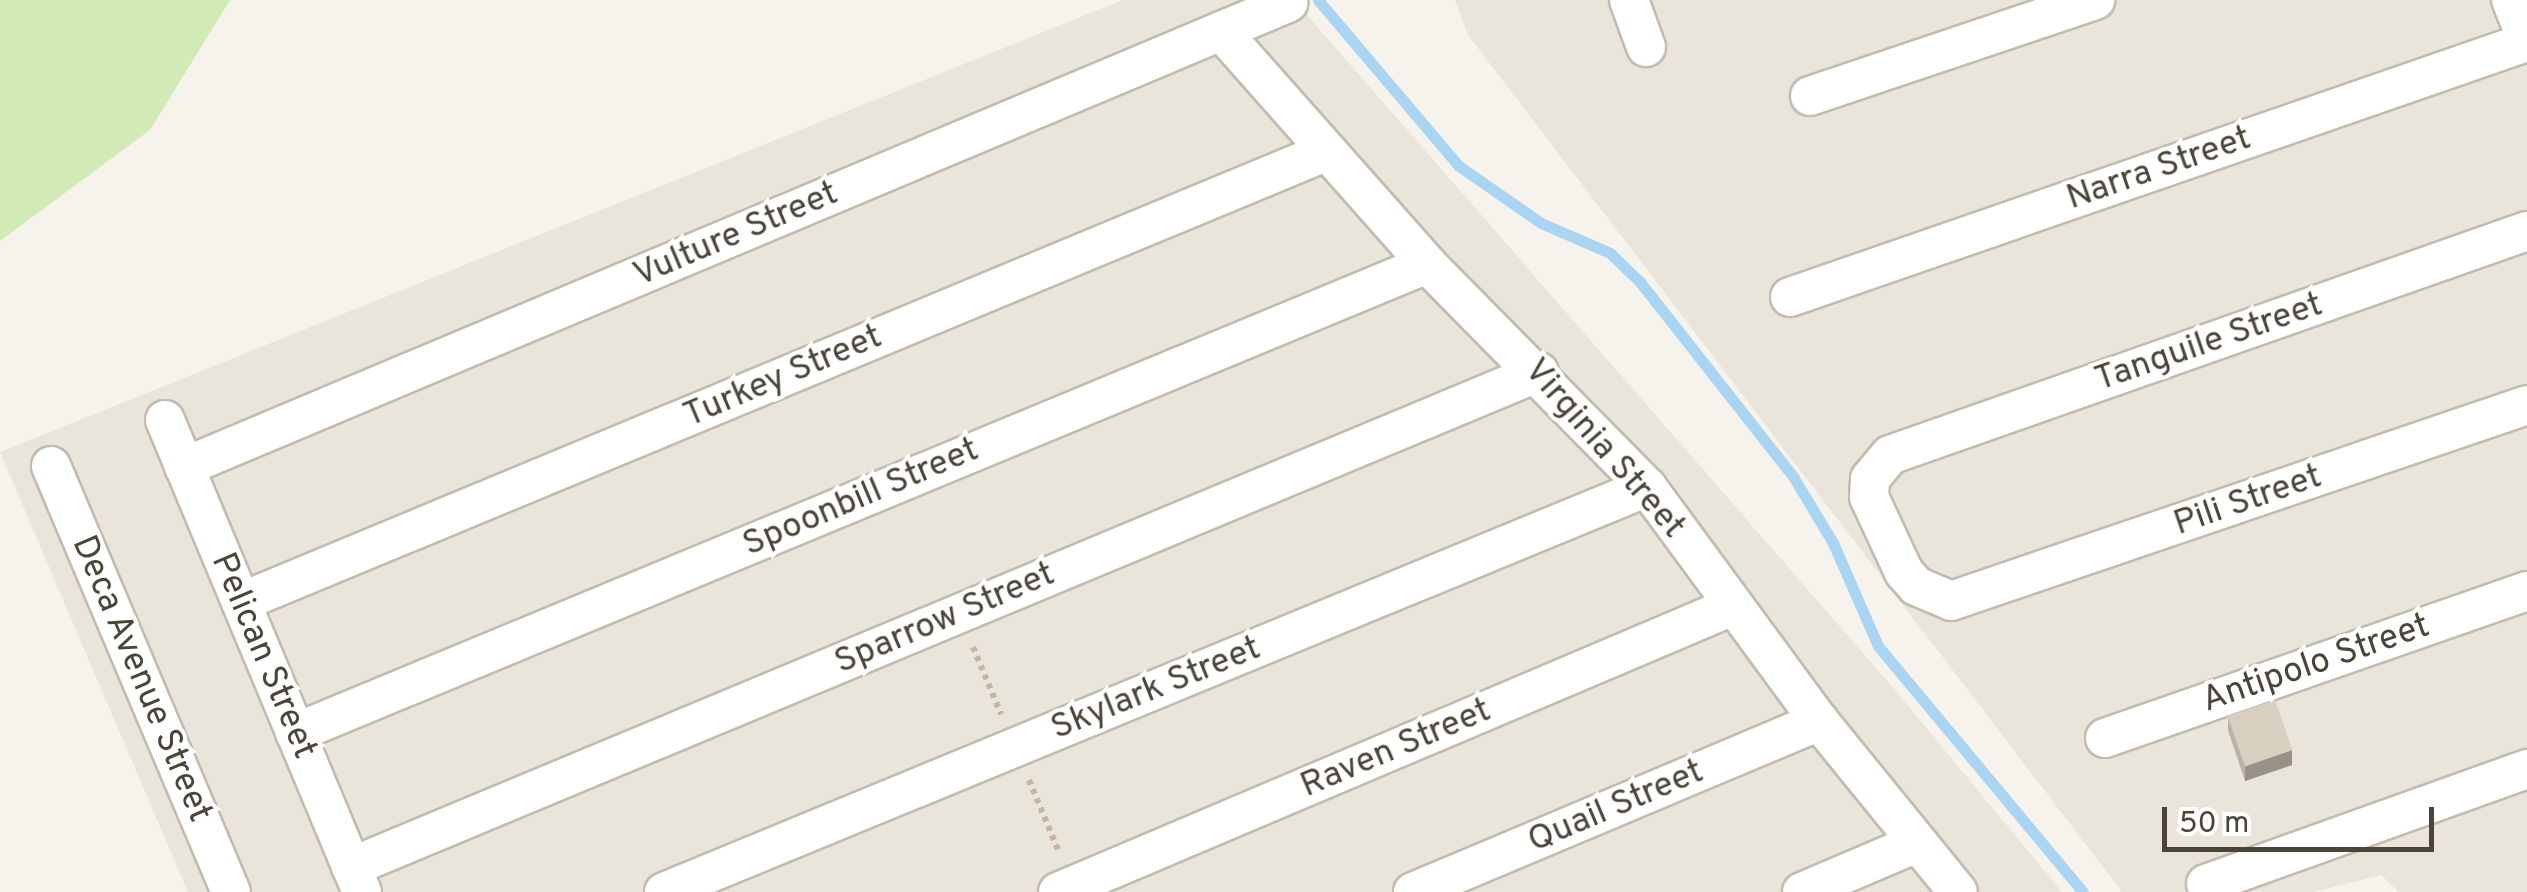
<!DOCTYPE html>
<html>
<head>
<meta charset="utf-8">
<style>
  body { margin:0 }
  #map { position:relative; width:2527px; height:892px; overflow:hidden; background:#f6f3ec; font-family:Overpass,sans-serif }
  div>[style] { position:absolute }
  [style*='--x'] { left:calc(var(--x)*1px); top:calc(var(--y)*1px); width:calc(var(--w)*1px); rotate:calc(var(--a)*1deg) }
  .residential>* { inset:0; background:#eae5da }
  .green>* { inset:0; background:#d2eab5 }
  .stream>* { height:11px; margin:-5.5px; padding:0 5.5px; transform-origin:5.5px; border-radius:5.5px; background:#a9d4f2 }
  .path>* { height:6px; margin-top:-3px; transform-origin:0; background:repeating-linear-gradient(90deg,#c4b79f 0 5px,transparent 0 10px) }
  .roads { filter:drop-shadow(2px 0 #c2bbae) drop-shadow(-2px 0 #c2bbae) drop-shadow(0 2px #c2bbae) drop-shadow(0 -2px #c2bbae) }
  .minor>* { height:38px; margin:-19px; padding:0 19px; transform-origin:19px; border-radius:19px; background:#fff }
  .wall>* { inset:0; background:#bab2a6 }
  .shaded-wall>* { inset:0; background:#979187 }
  .building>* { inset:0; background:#d8cfc1; transform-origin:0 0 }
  span { translate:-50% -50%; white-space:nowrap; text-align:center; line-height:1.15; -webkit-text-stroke:8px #fff; paint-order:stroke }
  .street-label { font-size:35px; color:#4b4439 }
  .scale { position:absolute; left:2162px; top:807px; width:272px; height:45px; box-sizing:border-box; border:5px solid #4b4439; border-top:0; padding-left:12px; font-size:30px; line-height:35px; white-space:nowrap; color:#4b4439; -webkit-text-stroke:8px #fff; paint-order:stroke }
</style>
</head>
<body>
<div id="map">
  <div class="residential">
    <i style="clip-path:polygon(1123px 0,1294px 0,1890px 684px,2062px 892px,188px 892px,0 452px)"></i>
    <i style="clip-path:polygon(1455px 0,2527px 0,2527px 892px,2399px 892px,2381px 875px,2313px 892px,2122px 892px,1468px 35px)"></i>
  </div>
  <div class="green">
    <i style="clip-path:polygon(0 0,230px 0,150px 130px,0 241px)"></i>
  </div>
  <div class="stream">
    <i style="--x:1318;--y:0;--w:218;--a:49.7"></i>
    <i style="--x:1459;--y:166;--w:100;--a:34.8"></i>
    <i style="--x:1541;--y:223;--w:75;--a:23.5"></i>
    <i style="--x:1610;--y:253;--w:42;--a:44"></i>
    <i style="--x:1640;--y:282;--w:249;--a:51.8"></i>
    <i style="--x:1794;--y:478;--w:76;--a:59"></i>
    <i style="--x:1833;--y:543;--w:112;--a:66.4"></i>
    <i style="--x:1878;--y:646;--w:320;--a:50.2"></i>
  </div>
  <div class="path">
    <i style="--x:973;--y:647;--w:73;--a:67.3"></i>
    <i style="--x:1029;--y:780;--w:78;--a:67.4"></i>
  </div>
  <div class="roads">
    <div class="minor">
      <i style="--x:1629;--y:0;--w:50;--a:70.1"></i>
      <i style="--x:2511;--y:0;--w:43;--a:68.2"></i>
      <i style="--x:1221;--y:31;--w:311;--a:48.5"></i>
      <i style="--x:1427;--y:264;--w:313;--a:45.4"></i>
      <i style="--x:1647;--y:487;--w:290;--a:53.7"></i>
      <i style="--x:1819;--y:721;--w:220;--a:50.9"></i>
      <i style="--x:1810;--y:96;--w:301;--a:-18.6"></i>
      <i style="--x:2527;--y:231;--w:675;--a:160.63"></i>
      <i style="--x:1890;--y:455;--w:31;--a:130"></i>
      <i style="--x:1870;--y:479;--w:18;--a:93"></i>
      <i style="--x:1869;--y:497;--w:83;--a:65"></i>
      <i style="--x:1904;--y:572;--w:18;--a:49"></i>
      <i style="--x:1916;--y:586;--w:38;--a:23"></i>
      <i style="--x:1951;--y:601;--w:608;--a:-18.79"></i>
      <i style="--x:1790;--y:297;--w:780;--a:-19.09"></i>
      <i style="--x:165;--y:420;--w:511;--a:67.35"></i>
      <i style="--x:51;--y:466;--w:462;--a:67.1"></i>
      <i style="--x:184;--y:467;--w:1198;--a:-22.8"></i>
      <i style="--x:241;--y:602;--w:1174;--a:-22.54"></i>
      <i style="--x:295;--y:733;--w:1225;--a:-22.5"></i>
      <i style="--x:2105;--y:738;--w:447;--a:-19.2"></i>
      <i style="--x:351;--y:867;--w:1287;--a:-22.62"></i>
      <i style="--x:2206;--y:884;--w:341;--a:-19.7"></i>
      <i style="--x:664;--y:892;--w:1063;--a:-22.39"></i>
      <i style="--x:1058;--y:892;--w:733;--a:-22.96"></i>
      <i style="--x:1413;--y:892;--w:441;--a:-22.8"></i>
      <i style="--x:1802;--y:892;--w:125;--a:-23.1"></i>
    </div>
  </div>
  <div class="wall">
    <i style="clip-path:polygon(2228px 716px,2292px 765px,2245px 781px,2228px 730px)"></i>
  </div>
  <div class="shaded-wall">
    <i style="clip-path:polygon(2292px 750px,2292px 765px,2245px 781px,2245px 766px)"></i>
  </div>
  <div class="building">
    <i style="left:2275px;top:700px;width:53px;height:50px;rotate:71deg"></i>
  </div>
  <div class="street-label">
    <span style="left:2159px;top:169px;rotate:-19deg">Narra Street</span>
    <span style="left:736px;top:235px;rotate:-23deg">Vulture Street</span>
    <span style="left:2209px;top:343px;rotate:-19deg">Tanguile Street</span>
    <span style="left:783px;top:377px;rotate:-23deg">Turkey Street</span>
    <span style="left:1604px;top:449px;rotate:49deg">Virginia Street</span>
    <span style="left:861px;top:498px;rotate:-23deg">Spoonbill Street</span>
    <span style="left:2248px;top:501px;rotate:-19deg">Pili Street</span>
    <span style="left:945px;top:619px;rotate:-23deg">Sparrow Street</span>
    <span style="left:263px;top:656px;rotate:67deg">Pelican Street</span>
    <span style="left:2316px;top:664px;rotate:-19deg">Antipolo Street</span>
    <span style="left:141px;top:679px;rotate:67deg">Deca Avenue Street</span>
    <span style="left:1156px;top:689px;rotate:-22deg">Skylark Street</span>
    <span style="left:1396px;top:749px;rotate:-23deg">Raven Street</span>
    <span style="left:1616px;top:807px;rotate:-23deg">Quail Street</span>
  </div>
  <div class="scale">50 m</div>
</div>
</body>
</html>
